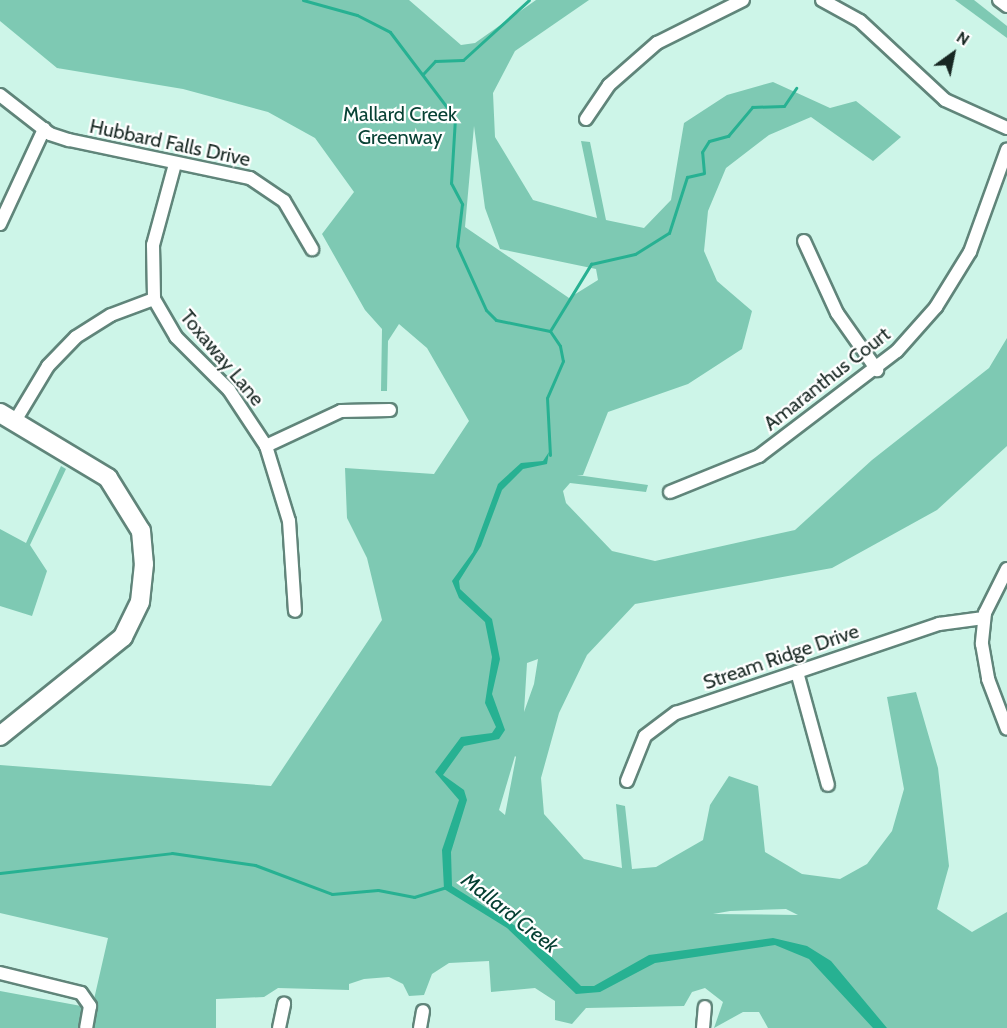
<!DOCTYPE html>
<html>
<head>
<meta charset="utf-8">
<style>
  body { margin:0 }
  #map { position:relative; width:1007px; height:1028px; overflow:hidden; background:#cdf5e8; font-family:Cabin,sans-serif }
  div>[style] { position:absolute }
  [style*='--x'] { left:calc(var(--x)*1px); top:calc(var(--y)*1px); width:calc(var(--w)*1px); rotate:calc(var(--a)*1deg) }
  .green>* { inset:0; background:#7ec9b3 }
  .water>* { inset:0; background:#27b192 }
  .stream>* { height:3px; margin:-1.5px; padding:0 1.5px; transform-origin:1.5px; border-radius:1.5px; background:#27b192 }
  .roads { filter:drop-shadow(2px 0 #60857a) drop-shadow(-2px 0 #60857a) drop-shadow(0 2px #60857a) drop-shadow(0 -2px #60857a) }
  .minor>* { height:12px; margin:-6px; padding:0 6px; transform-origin:6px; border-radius:6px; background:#fff }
  .secondary>* { height:18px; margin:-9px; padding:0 9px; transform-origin:9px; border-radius:9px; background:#fff }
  span { translate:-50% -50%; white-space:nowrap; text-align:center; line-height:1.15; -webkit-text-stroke:4.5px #fff; paint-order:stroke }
  .park-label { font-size:20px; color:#084235 }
  .street-label { font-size:20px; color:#172722 }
  .water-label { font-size:21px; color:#054033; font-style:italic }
  .north { position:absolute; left:923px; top:24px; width:60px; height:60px; -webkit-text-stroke:4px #fff; paint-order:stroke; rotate:33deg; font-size:16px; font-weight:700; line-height:24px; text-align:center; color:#172722 }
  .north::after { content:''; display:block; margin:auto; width:21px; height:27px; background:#172722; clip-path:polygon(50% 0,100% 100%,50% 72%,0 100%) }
</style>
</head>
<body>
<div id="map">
  <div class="green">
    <i style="clip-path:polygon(evenodd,0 0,409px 0,461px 45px,475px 43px,536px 0,589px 0,515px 51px,493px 93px,495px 137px,533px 200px,597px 218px,581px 141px,590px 142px,606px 220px,644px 228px,671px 200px,684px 123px,727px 95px,773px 82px,830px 108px,856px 101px,901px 137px,873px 161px,811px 117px,769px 135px,726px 168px,708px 211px,704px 251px,717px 281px,752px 311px,742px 349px,688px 384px,608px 412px,583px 475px,577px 475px,648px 485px,646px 492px,570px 483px,563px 491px,566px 503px,612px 551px,655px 561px,795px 530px,872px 460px,989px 368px,1007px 338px,1007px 446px,937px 510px,832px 568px,635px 604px,587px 655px,559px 713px,541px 778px,544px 814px,584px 859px,622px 868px,616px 804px,625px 806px,632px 869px,656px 867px,703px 840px,710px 805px,729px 776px,758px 786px,765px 852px,802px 874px,840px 879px,867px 864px,892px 831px,904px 789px,887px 697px,916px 692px,938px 768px,949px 866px,937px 909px,972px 932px,1007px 912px,1007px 1028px,768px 1028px,759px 1012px,743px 1012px,714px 1028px,723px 1002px,705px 988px,692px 992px,684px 1006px,586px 1008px,572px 1024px,555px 1020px,555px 1001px,535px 988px,491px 992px,489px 961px,449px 963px,432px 974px,424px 995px,409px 996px,403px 984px,389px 977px,364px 979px,349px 984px,349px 990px,278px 988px,264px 997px,216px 999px,216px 1028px,0 1028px,0 991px,92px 1008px,108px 938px,0 913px,0 765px,271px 786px,382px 620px,367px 558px,347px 518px,345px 468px,434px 474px,469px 421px,427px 348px,399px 324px,388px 341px,387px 391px,381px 391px,382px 329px,365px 310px,322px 234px,354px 192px,315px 138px,268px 112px,183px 89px,57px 68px,0 21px,0 0,474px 126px,485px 208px,500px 249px,596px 269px,598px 280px,569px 298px,465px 227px,474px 126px,0 0,538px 659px,534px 684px,524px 712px,527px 663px,538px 659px,0 0,515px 756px,516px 757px,505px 815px,499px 810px,515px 756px,0 0,786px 909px,798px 915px,713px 914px,730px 911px,786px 909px)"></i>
    <i style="clip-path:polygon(955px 0,974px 0,1007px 26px,1007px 38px)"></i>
    <i style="clip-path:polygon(61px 466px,66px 469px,30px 545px,47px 571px,32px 616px,0 606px,0 529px,26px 543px)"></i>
  </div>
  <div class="water">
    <i style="clip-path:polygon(549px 452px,547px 464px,523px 469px,502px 490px,481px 546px,459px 581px,460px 589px,492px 619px,500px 659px,492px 694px,505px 730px,499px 739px,464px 746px,443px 775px,464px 790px,467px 800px,451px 852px,452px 886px,528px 934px,581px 986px,594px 986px,649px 955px,773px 938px,807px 946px,831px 961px,887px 1028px,873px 1028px,809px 959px,775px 945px,655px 963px,600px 992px,576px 994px,507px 928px,444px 889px,442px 850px,459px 800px,435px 772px,461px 737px,492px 733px,496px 727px,485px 703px,492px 657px,485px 622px,459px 598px,452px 581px,473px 552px,498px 484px,521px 463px,543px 461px)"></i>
  </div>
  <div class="stream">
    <i style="--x:303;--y:0;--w:56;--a:15.5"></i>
    <i style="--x:357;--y:15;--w:37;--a:27"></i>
    <i style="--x:390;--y:32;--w:108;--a:52.9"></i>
    <i style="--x:455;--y:118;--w:65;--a:93.5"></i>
    <i style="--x:451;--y:183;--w:24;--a:62"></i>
    <i style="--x:462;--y:204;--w:42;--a:96.8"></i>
    <i style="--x:457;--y:246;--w:70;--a:65.6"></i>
    <i style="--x:486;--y:310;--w:14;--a:45"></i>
    <i style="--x:496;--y:320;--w:55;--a:11.5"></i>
    <i style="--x:550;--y:331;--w:18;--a:56"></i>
    <i style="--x:560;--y:346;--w:15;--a:79"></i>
    <i style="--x:563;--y:361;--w:40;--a:113.4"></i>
    <i style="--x:547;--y:398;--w:57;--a:87"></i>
    <i style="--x:423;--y:74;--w:18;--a:-47"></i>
    <i style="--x:435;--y:61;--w:28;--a:-2"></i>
    <i style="--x:463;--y:60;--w:89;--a:-42.3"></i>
    <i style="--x:550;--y:331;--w:79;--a:-58.5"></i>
    <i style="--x:591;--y:264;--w:45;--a:-12.8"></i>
    <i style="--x:635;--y:254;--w:40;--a:-32"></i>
    <i style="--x:669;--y:233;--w:59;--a:-72.2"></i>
    <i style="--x:687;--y:177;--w:17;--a:-13"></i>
    <i style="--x:704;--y:173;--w:21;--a:-95"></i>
    <i style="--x:702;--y:152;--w:13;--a:-58"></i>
    <i style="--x:709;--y:141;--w:20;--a:-15"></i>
    <i style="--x:728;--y:136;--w:38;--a:-50"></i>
    <i style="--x:752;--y:107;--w:32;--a:-2"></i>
    <i style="--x:784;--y:106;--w:22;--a:-56"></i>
    <i style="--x:0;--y:873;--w:173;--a:-6.6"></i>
    <i style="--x:172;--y:853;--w:84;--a:8.2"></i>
    <i style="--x:255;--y:865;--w:82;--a:20.6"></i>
    <i style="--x:332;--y:894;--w:46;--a:-5"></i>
    <i style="--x:378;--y:890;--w:37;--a:11"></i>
    <i style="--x:414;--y:897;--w:34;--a:-17"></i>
  </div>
  <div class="roads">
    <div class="minor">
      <i style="--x:822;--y:0;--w:43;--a:28.9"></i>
      <i style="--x:860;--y:21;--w:116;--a:42.9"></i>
      <i style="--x:945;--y:100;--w:68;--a:24.3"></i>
      <i style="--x:999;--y:0;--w:10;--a:37"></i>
      <i style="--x:0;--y:95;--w:63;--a:38"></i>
      <i style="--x:50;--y:134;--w:20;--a:18"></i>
      <i style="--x:69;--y:140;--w:185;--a:11.9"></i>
      <i style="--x:250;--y:178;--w:41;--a:34.1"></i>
      <i style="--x:284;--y:201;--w:56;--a:59.7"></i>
      <i style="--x:586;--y:119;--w:41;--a:-55.9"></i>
      <i style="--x:609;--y:85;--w:64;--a:-41.2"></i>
      <i style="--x:657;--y:43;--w:96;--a:-26.6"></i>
      <i style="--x:175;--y:164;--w:84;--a:105.2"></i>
      <i style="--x:153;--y:245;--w:54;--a:88.9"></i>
      <i style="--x:154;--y:299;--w:44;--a:59.9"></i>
      <i style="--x:176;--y:337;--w:75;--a:45"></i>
      <i style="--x:229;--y:390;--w:67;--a:56.5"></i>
      <i style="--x:266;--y:446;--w:78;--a:73"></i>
      <i style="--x:289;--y:521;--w:90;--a:86.2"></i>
      <i style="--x:0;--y:224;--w:105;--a:-65.1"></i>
      <i style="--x:804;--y:241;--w:79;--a:65.4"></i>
      <i style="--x:837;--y:313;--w:70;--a:54.9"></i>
      <i style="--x:15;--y:421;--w:64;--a:-59"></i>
      <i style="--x:48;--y:366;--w:40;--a:-46"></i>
      <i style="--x:76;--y:337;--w:41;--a:-32.2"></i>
      <i style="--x:111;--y:315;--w:46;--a:-20.4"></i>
      <i style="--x:266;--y:446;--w:83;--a:-25"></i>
      <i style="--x:341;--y:411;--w:49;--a:-1.2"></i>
      <i style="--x:670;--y:492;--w:96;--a:-22"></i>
      <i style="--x:759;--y:456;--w:173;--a:-37.3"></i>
      <i style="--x:897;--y:351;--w:59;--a:-48.4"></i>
      <i style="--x:936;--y:307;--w:65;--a:-58.3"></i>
      <i style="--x:970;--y:252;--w:109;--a:-70.1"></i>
      <i style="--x:1007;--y:569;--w:49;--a:116.6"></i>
      <i style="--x:985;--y:613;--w:31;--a:96"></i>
      <i style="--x:982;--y:644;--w:36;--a:80"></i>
      <i style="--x:988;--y:679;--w:53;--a:69.2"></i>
      <i style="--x:797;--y:672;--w:117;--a:74.7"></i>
      <i style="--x:627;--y:781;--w:48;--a:-68.2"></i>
      <i style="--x:645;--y:736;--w:39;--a:-37"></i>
      <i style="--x:676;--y:713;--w:278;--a:-18.7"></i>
      <i style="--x:939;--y:624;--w:45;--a:-7.6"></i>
      <i style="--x:0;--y:973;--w:83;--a:13.9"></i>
      <i style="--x:81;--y:993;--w:16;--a:55"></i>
      <i style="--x:90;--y:1006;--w:22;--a:100"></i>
      <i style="--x:279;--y:1028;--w:25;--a:-78"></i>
      <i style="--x:420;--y:1028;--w:17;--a:-80"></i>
      <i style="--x:703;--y:1028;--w:21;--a:-85"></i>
    </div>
    <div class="secondary">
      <i style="--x:0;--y:413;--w:126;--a:31"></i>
      <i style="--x:108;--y:478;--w:62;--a:58.1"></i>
      <i style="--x:141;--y:531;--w:33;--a:85"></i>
      <i style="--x:144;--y:564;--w:38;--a:96"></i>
      <i style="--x:140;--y:602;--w:39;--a:116"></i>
      <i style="--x:123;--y:637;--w:158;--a:141.2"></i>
    </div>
  </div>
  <div class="park-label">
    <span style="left:400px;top:126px">Mallard Creek<br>Greenway</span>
  </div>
  <div class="street-label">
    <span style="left:170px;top:143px;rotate:12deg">Hubbard Falls Drive</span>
    <span style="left:222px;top:358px;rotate:50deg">Toxaway Lane</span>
    <span style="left:827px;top:379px;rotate:-38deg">Amaranthus Court</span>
    <span style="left:781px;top:657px;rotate:-19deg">Stream Ridge Drive</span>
  </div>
  <div class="water-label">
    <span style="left:510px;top:913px;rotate:38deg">Mallard Creek</span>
  </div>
  <div class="north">N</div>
</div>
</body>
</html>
